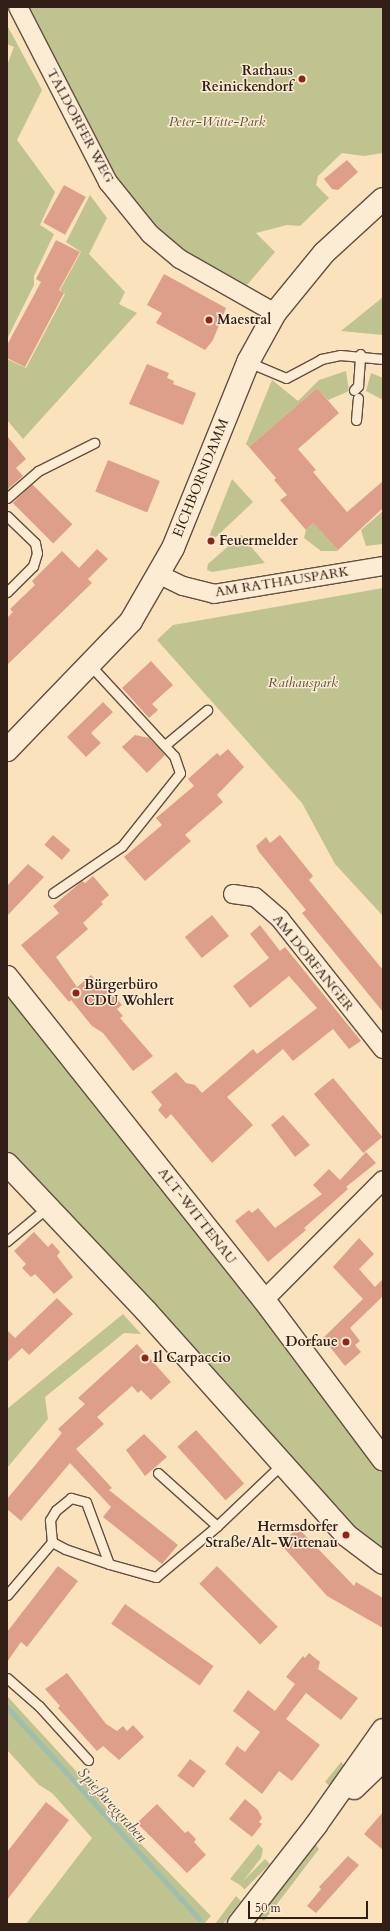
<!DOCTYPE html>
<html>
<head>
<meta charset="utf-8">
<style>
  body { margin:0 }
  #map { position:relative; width:390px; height:1931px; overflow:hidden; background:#fae2bd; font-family:Cardo,serif }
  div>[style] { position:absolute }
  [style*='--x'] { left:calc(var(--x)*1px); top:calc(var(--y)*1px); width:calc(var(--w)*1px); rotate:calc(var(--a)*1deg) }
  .green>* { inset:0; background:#bfc390; transform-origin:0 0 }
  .stream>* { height:5px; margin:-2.5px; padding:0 2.5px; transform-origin:2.5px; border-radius:2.5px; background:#9ebeb0 }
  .building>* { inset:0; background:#dd9f8a; transform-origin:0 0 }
  .roads { filter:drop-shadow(1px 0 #634f40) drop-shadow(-1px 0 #634f40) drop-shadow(0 1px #634f40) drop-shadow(0 -1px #634f40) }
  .service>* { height:9px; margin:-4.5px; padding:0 4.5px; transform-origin:4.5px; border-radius:4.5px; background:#fcecd4 }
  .minor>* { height:18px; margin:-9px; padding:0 9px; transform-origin:9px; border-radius:9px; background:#fcecd4 }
  .secondary>* { height:22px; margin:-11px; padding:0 11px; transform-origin:11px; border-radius:11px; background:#fcecd4 }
  .dots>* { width:11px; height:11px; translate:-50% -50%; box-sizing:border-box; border:2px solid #fcecd4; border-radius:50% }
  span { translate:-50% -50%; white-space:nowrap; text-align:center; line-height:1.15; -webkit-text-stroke:3px #fcecd4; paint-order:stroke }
  .poi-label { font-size:14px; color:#311e16; font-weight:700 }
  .right { translate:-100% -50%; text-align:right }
  .left { translate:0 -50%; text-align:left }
  .park-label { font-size:14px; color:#5c503b; font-style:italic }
  .street-label { font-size:14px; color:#311e16 }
  .water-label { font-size:15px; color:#524e44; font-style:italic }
  .frame { position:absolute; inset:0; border:8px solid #311e16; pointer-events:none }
  .scale { position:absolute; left:248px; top:1901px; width:120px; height:18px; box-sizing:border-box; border:2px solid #311e16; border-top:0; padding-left:5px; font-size:12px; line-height:14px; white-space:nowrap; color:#311e16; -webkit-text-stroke:3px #fcecd4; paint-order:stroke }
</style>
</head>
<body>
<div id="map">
  <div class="green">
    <i style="clip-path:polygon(27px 7px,383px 7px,383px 153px,364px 156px,342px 153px,318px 176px,316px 185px,329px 198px,300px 226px,287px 225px,256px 233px,275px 252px,247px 285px,182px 250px,140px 212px,115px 177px)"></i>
    <i style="clip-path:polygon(7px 25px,42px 90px,17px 140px,55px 192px,40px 225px,54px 234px,34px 276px,34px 285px,7px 339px,7px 65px,14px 47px,7px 44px)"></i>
    <i style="clip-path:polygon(90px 195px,107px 218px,89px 254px,125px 292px,119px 304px,137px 313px,23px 439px,7px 420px,7px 359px,26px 368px,65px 294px,60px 290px,81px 252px,66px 242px)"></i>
    <i style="clip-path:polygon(383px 297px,383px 335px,341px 331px)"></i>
    <i style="clip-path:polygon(346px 371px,349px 391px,328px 400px,317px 388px,249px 447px,246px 444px,272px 380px,298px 401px,319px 380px)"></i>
    <i style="clip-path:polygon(371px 373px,383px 378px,383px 400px,366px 391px)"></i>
    <i style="clip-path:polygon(232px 479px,253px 502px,214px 539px,207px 542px)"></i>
    <i style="clip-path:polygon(383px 511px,383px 544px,366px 546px,361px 530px)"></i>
    <i style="clip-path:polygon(313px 523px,338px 550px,338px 551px,321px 551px,304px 538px,306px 530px)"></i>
    <i style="clip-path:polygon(241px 535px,265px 563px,212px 572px,207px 570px,208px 564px)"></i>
    <i style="clip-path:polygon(383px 588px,383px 916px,335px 864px,302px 803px,157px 640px,173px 625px)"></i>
    <i style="clip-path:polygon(7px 990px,383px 1472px,383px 1549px,354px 1529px,339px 1514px,7px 1152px)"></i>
    <i style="clip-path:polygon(123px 1314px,141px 1334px,124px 1333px,45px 1397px,48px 1419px,7px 1468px,7px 1409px)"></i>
    <i style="clip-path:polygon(7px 1696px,98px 1795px,107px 1809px,211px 1916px,204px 1924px,26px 1924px,92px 1838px,52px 1793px,39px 1785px,7px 1750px)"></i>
    <i style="clip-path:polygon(341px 1762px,345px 1766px,330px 1786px,325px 1782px)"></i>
    <i style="clip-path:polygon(258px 1844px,263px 1849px,261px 1858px,240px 1885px,230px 1879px)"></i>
    <i style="clip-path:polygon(315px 1844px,319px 1849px,264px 1921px,258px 1917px)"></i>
    <i style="left:265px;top:1859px;width:7px;height:36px;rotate:45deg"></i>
    <i style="clip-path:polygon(236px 1896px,241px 1901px,223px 1924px,215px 1924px)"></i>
  </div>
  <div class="stream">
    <i style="--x:7;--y:1707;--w:286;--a:47.8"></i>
  </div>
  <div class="building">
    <i style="clip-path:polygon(347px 160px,358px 172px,338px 190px,332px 189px,324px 179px)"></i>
    <i style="left:64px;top:185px;width:25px;height:43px;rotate:29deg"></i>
    <i style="clip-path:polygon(56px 240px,80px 252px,59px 290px,64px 293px,25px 367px,7px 358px,7px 345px,41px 282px,36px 279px)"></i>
    <i style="clip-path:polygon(164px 274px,226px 308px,213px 340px,205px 350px,156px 323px,162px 313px,147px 305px)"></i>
    <i style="clip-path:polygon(147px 364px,169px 373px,167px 378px,174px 381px,173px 384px,196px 393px,183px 425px,129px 404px)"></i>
    <i style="clip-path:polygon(317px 388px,339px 413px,298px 449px,316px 470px,313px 472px,347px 512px,383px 481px,383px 508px,338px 550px,313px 523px,306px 530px,280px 500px,287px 495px,274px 480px,276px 478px,249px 447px)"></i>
    <i style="clip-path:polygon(7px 436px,26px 459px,16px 468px,23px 476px,7px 490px)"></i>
    <i style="left:108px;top:460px;width:56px;height:34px;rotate:22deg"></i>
    <i style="left:32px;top:484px;width:57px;height:27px;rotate:45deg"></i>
    <i style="clip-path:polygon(97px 549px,108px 559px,88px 579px,92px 583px,7px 665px,7px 618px,13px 612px,10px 609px,35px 585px,32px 581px,62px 551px,79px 568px)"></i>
    <i style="clip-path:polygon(151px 661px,173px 685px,152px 704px,158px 710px,149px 718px,122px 688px)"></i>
    <i style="clip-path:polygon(103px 702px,113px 712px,91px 733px,101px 743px,86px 757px,67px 737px)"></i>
    <i style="clip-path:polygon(135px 735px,149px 738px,165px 755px,147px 773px,122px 747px)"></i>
    <i style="clip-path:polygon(228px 749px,244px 767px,217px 795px,223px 802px,185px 835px,191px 841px,145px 881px,124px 857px,162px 825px,156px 818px,194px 786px,188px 779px,217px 753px,220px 756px)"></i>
    <i style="left:53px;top:835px;width:23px;height:13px;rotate:41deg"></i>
    <i style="clip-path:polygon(280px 835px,313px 876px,309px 880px,383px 970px,383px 1012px,302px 913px,306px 910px,259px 852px,256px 846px,266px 837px,270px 843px)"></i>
    <i style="clip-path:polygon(28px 864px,44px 877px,7px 916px,7px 886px)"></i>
    <i style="clip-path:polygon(93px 876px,109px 895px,101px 902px,103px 904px,83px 923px,88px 929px,56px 957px,77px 987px,91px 975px,99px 985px,102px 982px,122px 1005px,117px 1009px,123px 1016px,120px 1018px,153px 1056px,133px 1071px,103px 1033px,92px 1026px,71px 1000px,69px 1002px,21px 945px,59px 913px,53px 906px,82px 881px,85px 883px)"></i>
    <i style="left:212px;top:915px;width:27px;height:35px;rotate:51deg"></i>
    <i style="clip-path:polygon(260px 925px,280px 951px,285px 947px,361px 1041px,349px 1049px,333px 1029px,293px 1061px,283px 1049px,227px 1097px,253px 1125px,212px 1163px,171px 1114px,166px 1119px,158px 1110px,162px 1105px,151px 1092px,176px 1072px,186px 1083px,195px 1085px,202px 1093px,253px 1049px,257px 1054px,317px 1008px,289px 976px,250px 1008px,233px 986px,269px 958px,250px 934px)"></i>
    <i style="left:333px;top:1078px;width:77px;height:25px;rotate:50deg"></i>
    <i style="clip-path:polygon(283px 1115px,310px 1145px,295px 1157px,271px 1125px)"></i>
    <i style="clip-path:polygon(366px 1152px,376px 1163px,346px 1187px,348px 1189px,304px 1228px,306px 1230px,268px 1262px,235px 1221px,249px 1210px,252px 1213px,258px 1208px,275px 1228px,322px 1194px,313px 1185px,329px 1169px,340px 1180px)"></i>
    <i style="clip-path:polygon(34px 1232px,48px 1247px,52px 1243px,60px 1252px,57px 1256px,73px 1277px,54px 1294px,35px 1274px,31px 1277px,22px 1268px,26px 1264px,14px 1251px)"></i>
    <i style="clip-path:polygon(359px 1238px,374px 1254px,359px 1269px,375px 1287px,383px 1279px,383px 1296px,350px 1328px,360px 1341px,355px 1345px,361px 1352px,345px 1366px,323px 1338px,363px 1299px,333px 1267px)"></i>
    <i style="clip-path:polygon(57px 1298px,73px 1314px,29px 1355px,22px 1348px,7px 1362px,7px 1330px,15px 1338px)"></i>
    <i style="clip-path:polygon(137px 1344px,171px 1382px,151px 1400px,141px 1390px,138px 1393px,132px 1386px,97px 1417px,104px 1424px,76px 1449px,112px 1488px,109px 1490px,178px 1545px,162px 1564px,103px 1517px,111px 1507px,70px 1463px,21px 1521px,7px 1509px,7px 1499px,62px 1433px,58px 1429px,85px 1404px,78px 1398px)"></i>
    <i style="left:196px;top:1430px;width:72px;height:25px;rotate:48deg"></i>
    <i style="clip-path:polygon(144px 1434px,167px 1457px,145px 1476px,126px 1450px)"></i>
    <i style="clip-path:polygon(298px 1528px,354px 1586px,356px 1582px,383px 1598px,383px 1628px,327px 1596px,285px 1549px,281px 1543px)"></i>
    <i style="clip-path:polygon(58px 1566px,78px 1581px,27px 1647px,21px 1642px,7px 1662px,7px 1632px)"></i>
    <i style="left:217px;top:1566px;width:86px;height:25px;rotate:45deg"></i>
    <i style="left:125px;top:1604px;width:108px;height:24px;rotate:35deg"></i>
    <i style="clip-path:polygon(309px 1653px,320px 1662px,318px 1669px,358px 1698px,341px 1720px,306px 1693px,286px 1719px,320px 1745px,292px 1781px,279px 1771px,262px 1794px,225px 1764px,237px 1746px,245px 1752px,260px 1732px,233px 1711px,248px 1690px,275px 1711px,295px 1684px,286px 1677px,303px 1656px,305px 1658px)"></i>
    <i style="clip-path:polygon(67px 1673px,106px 1724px,117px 1731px,123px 1726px,127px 1731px,133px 1725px,144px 1737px,119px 1760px,103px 1746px,97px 1751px,58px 1708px,60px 1706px,45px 1689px)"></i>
    <i style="left:190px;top:1759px;width:20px;height:21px;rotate:37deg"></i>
    <i style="clip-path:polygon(245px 1799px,258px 1810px,262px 1818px,259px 1822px,262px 1824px,252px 1837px,229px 1819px)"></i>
    <i style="clip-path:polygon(46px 1802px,69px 1820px,7px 1900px,7px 1852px)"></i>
    <i style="clip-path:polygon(157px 1804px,185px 1833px,188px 1831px,196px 1839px,194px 1842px,206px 1855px,187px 1873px,137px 1823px)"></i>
    <i style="clip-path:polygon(383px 1812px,383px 1850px,364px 1834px)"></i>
    <i style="clip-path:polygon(348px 1856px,359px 1865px,316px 1913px,307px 1906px,321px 1889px,319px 1887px)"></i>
  </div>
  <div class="roads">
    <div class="service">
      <i style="--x:248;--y:362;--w:41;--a:22.8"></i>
      <i style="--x:286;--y:378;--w:40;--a:-28"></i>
      <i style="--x:321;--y:359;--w:19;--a:-12"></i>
      <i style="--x:340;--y:355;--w:43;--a:5.3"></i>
      <i style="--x:354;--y:390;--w:6;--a:-45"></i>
      <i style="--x:358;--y:386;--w:32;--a:-86"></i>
      <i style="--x:356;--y:420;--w:22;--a:-85"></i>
      <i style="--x:7;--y:498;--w:41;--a:-41.1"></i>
      <i style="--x:38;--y:471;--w:63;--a:-26.6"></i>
      <i style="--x:7;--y:516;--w:39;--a:44"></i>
      <i style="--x:35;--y:543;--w:10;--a:79"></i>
      <i style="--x:37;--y:553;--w:14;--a:107"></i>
      <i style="--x:33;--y:566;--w:37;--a:135"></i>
      <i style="--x:165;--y:745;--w:55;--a:-39.8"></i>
      <i style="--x:53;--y:893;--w:83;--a:-34.3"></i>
      <i style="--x:122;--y:846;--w:93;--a:-51.5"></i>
      <i style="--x:180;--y:773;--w:18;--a:-109"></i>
      <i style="--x:174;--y:756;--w:122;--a:-132.7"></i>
      <i style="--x:7;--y:1241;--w:53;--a:-39.7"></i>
      <i style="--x:158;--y:1473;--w:79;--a:41.9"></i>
      <i style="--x:109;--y:1564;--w:66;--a:-110.4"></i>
      <i style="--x:86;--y:1502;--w:16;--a:-165"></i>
      <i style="--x:71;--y:1498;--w:19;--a:141"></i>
      <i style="--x:56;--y:1510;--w:12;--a:121"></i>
      <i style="--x:50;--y:1520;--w:22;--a:85"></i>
      <i style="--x:52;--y:1542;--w:15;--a:28"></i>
      <i style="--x:65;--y:1549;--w:46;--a:18.8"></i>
      <i style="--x:109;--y:1564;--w:49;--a:15.5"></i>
      <i style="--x:156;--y:1577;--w:80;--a:-39.9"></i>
      <i style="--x:217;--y:1526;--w:91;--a:-43.7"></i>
      <i style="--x:7;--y:1595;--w:70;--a:-49.7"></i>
      <i style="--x:7;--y:1678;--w:43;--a:41.2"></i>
      <i style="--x:39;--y:1706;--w:73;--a:47.8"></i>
    </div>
    <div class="minor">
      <i style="--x:18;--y:7;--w:197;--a:62.8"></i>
      <i style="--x:108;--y:182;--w:67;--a:51.1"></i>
      <i style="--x:150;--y:234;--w:39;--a:40"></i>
      <i style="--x:180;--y:259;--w:109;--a:29.6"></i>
      <i style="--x:160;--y:575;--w:25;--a:26"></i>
      <i style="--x:183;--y:586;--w:32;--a:14"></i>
      <i style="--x:214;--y:594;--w:171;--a:-9.4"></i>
      <i style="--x:233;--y:894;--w:22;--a:8"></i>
      <i style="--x:255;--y:897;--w:33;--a:41"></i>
      <i style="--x:280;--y:919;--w:166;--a:51.6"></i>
      <i style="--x:264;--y:1300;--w:169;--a:-45.2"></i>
    </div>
    <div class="secondary">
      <i style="--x:7;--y:750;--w:179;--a:-46.1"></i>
      <i style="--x:131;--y:621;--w:84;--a:-60.1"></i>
      <i style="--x:173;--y:548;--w:201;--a:-68"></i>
      <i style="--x:248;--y:362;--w:56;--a:-61.1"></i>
      <i style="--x:275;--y:313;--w:77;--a:-50.8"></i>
      <i style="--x:324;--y:253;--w:80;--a:-42.5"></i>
      <i style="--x:7;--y:977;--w:413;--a:51.5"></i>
      <i style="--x:264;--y:1300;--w:199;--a:53.2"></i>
      <i style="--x:7;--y:1164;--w:202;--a:46.6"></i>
      <i style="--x:146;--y:1311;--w:300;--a:48.2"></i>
      <i style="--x:346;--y:1535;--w:46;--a:37.1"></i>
      <i style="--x:354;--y:1788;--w:40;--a:-44"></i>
      <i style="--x:239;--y:1924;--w:125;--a:-52.1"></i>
      <i style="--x:316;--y:1825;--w:116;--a:-54.8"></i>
    </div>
  </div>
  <div class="dots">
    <i style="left:302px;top:79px;background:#8f2418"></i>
    <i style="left:209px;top:320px;background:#8f2418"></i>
    <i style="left:211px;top:541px;background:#8f2418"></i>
    <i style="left:76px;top:993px;background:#8f2418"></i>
    <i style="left:346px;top:1342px;background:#8f2418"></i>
    <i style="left:145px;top:1358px;background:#8f2418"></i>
    <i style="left:346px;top:1535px;background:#8f2418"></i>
  </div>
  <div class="poi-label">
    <span class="right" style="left:293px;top:79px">Rathaus<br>Reinickendorf</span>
    <span class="left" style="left:217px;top:320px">Maestral</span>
    <span class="left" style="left:219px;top:541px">Feuermelder</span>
    <span class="left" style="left:84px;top:993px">Bürgerbüro<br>CDU Wohlert</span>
    <span class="right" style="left:338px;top:1342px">Dorfaue</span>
    <span class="left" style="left:153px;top:1358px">Il Carpaccio</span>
    <span class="right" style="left:338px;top:1535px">Hermsdorfer<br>Straße/Alt-Wittenau</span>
  </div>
  <div class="park-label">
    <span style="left:217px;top:122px">Peter-Witte-Park</span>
    <span style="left:303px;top:683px">Rathauspark</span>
  </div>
  <div class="street-label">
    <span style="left:80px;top:126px;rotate:62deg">TALDORFER WEG</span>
    <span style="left:201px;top:478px;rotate:-68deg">EICHBORNDAMM</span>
    <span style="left:282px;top:582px;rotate:-9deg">AM RATHAUSPARK</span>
    <span style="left:313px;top:963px;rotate:51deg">AM DORFANGER</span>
    <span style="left:197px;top:1216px;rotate:52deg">ALT-WITTENAU</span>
  </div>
  <div class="water-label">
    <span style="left:112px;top:1805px;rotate:48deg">Spießweggraben</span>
  </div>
  <div class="frame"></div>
  <div class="scale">50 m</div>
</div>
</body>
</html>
